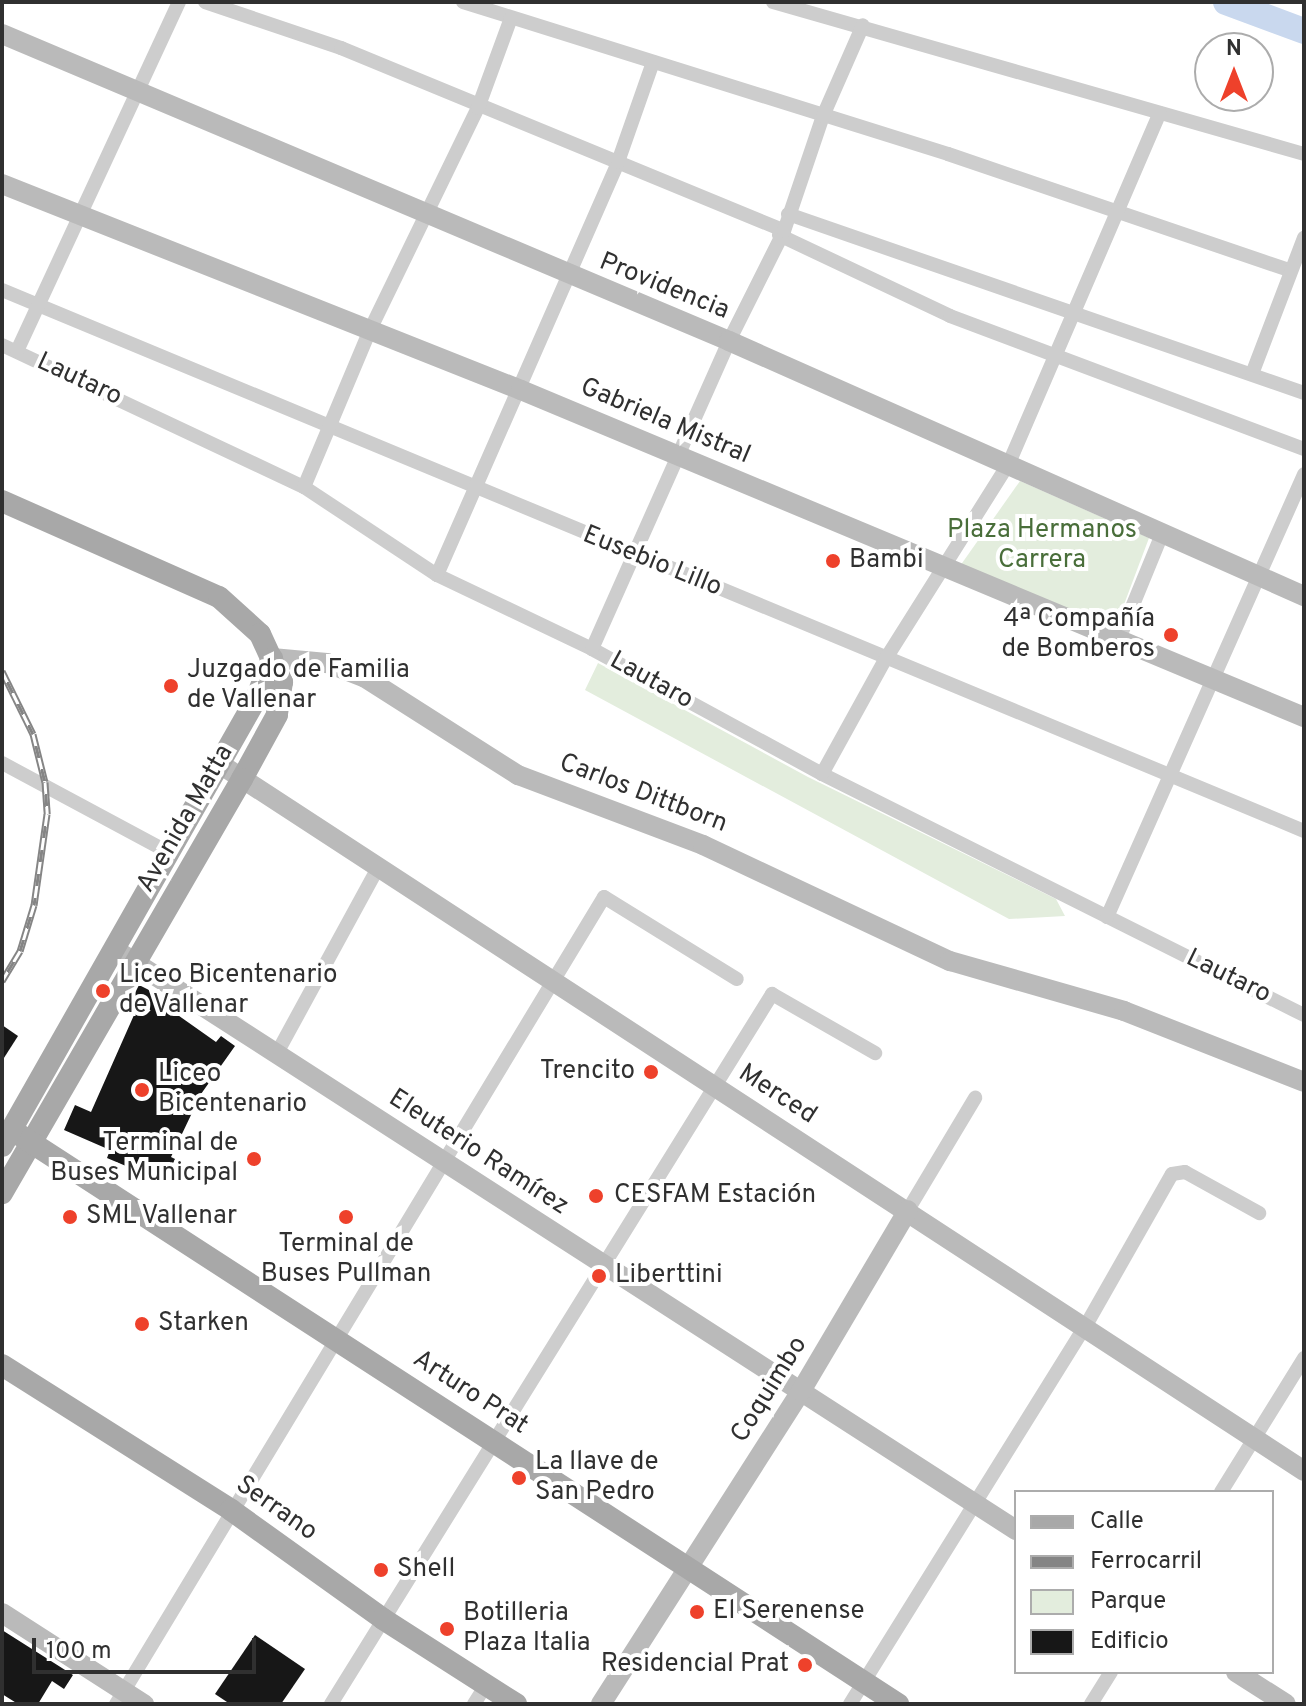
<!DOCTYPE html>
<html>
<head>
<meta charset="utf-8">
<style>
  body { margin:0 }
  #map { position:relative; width:1306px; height:1706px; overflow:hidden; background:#fff; font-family:Overpass,sans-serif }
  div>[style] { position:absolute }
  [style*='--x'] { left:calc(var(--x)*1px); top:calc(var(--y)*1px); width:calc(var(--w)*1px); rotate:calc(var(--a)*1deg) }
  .green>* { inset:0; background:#e3eddd }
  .river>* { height:26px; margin:-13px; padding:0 13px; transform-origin:13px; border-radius:13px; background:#c9d8ee }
  .building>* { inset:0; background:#171717 }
  .street>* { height:14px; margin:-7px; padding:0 7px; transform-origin:7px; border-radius:7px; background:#cdcdcd }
  .secondary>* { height:20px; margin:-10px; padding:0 10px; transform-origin:10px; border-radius:10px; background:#bababa }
  .primary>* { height:22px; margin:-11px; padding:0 11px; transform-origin:11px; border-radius:11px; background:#a8a8a8 }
  .rail>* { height:7px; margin-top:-3.5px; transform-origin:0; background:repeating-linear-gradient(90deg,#fff 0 12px,#858585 0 24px); box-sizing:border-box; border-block:2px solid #858585 }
  .dots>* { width:22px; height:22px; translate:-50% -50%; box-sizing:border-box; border:4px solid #fff; border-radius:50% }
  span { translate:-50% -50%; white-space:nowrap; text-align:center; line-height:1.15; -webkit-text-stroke:8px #fff; paint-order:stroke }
  .street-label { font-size:26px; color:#303030 }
  .park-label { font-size:26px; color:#496e3a }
  .poi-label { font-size:26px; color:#303030 }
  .left { translate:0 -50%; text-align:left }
  .right { translate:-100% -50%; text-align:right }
  .frame { position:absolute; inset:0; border:4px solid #303030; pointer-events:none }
  .legend { position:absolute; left:1014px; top:1490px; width:260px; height:184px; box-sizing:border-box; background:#fff; border:2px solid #acacac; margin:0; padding:10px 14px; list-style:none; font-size:24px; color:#303030 }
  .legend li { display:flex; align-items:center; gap:16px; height:40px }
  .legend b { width:40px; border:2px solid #acacac }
  .north { position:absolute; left:1194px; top:32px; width:80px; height:80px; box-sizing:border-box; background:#fff; border:2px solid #acacac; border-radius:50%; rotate:0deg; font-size:22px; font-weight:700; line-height:32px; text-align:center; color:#303030 }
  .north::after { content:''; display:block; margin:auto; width:28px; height:36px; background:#ee412b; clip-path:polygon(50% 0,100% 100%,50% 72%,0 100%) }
  .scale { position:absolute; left:32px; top:1638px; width:224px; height:36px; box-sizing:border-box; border:4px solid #303030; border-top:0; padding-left:10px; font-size:24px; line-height:28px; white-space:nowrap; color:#303030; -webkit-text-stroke:6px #fff; paint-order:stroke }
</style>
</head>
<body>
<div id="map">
  <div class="green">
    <i style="clip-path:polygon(1020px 481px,1149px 538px,1114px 631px,960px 566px)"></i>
    <i style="clip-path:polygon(598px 663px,808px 777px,1056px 899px,1065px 916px,1009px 919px,585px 690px)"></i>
  </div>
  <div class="river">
    <i style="--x:1226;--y:2;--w:83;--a:20.4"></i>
  </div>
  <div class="building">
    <i style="clip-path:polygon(139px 985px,167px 999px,165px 1006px,216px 1042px,221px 1036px,235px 1046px,201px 1094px,171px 1157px,175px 1159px,168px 1174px,156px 1169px,152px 1177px,107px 1158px,110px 1150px,64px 1130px,75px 1105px,91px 1112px,138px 1006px,130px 1003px)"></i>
    <i style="clip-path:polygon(2px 1025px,18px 1036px,2px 1061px)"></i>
    <i style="clip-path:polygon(2px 1630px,73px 1675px,64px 1689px,52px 1681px,38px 1704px,18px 1704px,2px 1694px)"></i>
    <i style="clip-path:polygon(255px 1635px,305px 1669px,281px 1704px,230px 1704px,215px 1694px)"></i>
  </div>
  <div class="street">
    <i style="--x:205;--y:2;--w:144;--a:18.7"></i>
    <i style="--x:341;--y:48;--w:479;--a:22.4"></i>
    <i style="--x:463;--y:2;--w:508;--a:17.4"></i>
    <i style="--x:948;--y:154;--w:359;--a:18.8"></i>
    <i style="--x:773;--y:2;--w:552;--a:15.97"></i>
    <i style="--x:788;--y:214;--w:546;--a:19.13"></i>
    <i style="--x:779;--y:235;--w:189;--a:25.3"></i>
    <i style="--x:950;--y:316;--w:378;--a:20.6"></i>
    <i style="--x:2;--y:290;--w:1410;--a:22.56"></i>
    <i style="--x:2;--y:345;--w:334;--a:25.2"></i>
    <i style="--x:304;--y:487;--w:159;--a:33.5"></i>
    <i style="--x:437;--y:575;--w:172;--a:25.5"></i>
    <i style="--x:592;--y:649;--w:262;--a:28.5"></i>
    <i style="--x:822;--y:774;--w:539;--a:26.57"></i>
    <i style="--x:17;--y:351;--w:385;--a:-65.1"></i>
    <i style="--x:1252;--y:374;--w:146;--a:-69.1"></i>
    <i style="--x:304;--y:487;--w:170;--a:-67.2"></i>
    <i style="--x:370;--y:330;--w:247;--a:-64.1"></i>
    <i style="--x:478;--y:108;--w:96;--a:-69.9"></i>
    <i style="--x:437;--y:575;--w:451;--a:-66.3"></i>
    <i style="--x:618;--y:162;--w:106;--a:-70.7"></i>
    <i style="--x:1119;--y:639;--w:113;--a:-67.7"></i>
    <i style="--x:592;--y:649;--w:337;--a:-66"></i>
    <i style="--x:729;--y:341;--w:123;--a:-63.4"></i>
    <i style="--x:784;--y:231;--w:121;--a:-71.3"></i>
    <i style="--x:823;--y:116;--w:99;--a:-66.3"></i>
    <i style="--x:2;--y:763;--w:188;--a:28.2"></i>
    <i style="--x:822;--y:774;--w:130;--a:-61.1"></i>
    <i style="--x:885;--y:660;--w:233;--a:-57.8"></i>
    <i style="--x:1009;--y:463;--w:381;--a:-66.7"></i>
    <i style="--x:1107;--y:917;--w:485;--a:-66"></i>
    <i style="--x:277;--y:1053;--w:213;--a:-61.4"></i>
    <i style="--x:908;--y:1210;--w:131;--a:-59.1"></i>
    <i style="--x:1221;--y:1492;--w:158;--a:-58.2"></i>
    <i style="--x:116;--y:1704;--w:943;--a:-58.84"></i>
    <i style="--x:604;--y:897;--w:156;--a:31.7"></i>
    <i style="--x:331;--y:1704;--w:836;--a:-58.15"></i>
    <i style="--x:772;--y:994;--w:119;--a:29.8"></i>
    <i style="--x:474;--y:1704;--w:22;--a:-58"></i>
    <i style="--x:850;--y:1704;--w:444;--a:-58.1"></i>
    <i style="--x:1085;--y:1327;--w:176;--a:-60.4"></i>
    <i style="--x:1172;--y:1174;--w:13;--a:-9"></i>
    <i style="--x:1185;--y:1172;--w:85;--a:29"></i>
    <i style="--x:1091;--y:1704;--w:38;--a:-58"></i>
  </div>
  <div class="secondary">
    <i style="--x:2;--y:34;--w:789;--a:22.89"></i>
    <i style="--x:729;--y:341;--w:629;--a:23.92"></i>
    <i style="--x:2;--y:184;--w:558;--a:21.65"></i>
    <i style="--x:521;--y:390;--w:849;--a:22.67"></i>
    <i style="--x:272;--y:658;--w:55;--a:5.2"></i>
    <i style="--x:327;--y:663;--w:40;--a:21"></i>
    <i style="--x:364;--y:677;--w:183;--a:32.5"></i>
    <i style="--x:518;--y:775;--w:198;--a:20.7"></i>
    <i style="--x:703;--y:845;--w:273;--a:25.2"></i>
    <i style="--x:950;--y:961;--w:181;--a:16"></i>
    <i style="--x:1124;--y:1011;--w:193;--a:21.5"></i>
    <i style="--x:220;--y:764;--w:1294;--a:33.11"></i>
    <i style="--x:114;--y:949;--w:1073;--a:32.79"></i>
    <i style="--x:2;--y:1613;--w:169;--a:32.7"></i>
    <i style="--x:1236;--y:1672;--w:59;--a:32.6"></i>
    <i style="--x:601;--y:1704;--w:371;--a:-57.4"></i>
    <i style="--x:801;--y:1391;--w:210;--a:-59.4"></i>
  </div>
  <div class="primary">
    <i style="--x:2;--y:501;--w:237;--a:23.9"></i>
    <i style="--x:219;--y:597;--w:55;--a:42.1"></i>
    <i style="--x:260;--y:634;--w:53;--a:65.4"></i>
    <i style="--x:282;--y:682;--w:33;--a:99"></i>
    <i style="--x:277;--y:715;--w:73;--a:118.7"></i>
    <i style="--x:242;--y:779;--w:479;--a:120.1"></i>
    <i style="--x:12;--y:1130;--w:1056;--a:32.94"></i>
    <i style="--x:2;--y:1146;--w:514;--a:-60.39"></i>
    <i style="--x:256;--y:699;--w:44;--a:-68.7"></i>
    <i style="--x:2;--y:1365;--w:271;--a:32.3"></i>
    <i style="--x:231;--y:1510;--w:187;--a:35.6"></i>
    <i style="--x:383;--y:1619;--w:158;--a:32.6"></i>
  </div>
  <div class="rail">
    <i style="--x:2;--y:671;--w:70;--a:63.8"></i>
    <i style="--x:33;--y:734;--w:49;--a:76"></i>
    <i style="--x:45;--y:782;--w:32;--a:86"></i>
    <i style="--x:47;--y:814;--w:92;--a:98.1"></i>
    <i style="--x:34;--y:905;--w:48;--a:106.9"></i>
    <i style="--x:20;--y:951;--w:35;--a:121"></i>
  </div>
  <div class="dots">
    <i style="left:833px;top:561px;background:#ee412b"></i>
    <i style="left:1171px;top:635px;background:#ee412b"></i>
    <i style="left:171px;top:686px;background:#ee412b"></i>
    <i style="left:103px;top:991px;background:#ee412b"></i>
    <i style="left:651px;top:1072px;background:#ee412b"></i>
    <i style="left:142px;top:1090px;background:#ee412b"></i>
    <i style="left:254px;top:1159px;background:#ee412b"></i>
    <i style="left:596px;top:1196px;background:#ee412b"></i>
    <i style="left:70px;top:1217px;background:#ee412b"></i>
    <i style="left:346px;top:1217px;background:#ee412b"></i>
    <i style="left:599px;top:1276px;background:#ee412b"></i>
    <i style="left:142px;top:1324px;background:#ee412b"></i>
    <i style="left:519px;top:1478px;background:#ee412b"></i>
    <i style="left:381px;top:1570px;background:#ee412b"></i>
    <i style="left:697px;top:1612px;background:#ee412b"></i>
    <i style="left:447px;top:1629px;background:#ee412b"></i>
    <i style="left:805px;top:1665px;background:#ee412b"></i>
  </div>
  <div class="street-label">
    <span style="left:664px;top:287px;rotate:22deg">Providencia</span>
    <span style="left:79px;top:380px;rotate:25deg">Lautaro</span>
    <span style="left:665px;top:422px;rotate:23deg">Gabriela Mistral</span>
    <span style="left:652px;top:562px;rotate:22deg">Eusebio Lillo</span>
    <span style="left:651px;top:681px;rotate:29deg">Lautaro</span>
    <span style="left:643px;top:794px;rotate:21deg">Carlos Dittborn</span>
    <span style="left:186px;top:819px;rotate:-60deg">Avenida Matta</span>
    <span style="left:1228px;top:977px;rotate:26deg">Lautaro</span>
    <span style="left:777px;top:1095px;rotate:33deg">Merced</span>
    <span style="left:478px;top:1153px;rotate:33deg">Eleuterio Ramírez</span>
    <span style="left:770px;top:1390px;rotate:-58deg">Coquimbo</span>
    <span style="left:470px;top:1393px;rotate:33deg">Arturo Prat</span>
    <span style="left:276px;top:1509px;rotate:35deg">Serrano</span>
  </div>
  <div class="park-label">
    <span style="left:1042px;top:546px">Plaza Hermanos<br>Carrera</span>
  </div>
  <div class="poi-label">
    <span class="left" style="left:849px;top:561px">Bambi</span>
    <span class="right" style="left:1155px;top:635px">4ª Compañía<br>de Bomberos</span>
    <span class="left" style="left:187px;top:686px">Juzgado de Familia<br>de Vallenar</span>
    <span class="left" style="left:119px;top:991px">Liceo Bicentenario<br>de Vallenar</span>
    <span class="right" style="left:635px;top:1072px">Trencito</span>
    <span class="left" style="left:158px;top:1090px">Liceo<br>Bicentenario</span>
    <span class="right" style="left:238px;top:1159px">Terminal de<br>Buses Municipal</span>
    <span class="left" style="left:614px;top:1196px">CESFAM Estación</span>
    <span class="left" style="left:86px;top:1217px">SML Vallenar</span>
    <span style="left:346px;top:1260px">Terminal de<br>Buses Pullman</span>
    <span class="left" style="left:615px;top:1276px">Liberttini</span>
    <span class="left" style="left:158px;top:1324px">Starken</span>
    <span class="left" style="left:535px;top:1478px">La llave de<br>San Pedro</span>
    <span class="left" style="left:397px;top:1570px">Shell</span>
    <span class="left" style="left:713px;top:1612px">El Serenense</span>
    <span class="left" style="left:463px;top:1629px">Botilleria<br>Plaza Italia</span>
    <span class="right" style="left:789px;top:1665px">Residencial Prat</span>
  </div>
  <div class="frame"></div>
  <ul class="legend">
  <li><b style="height:10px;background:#a8a8a8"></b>Calle</li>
  <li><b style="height:10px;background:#858585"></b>Ferrocarril</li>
  <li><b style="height:22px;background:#e3eddd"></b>Parque</li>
  <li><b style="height:22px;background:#171717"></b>Edificio</li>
  </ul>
  <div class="north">N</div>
  <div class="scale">100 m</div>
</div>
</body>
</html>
